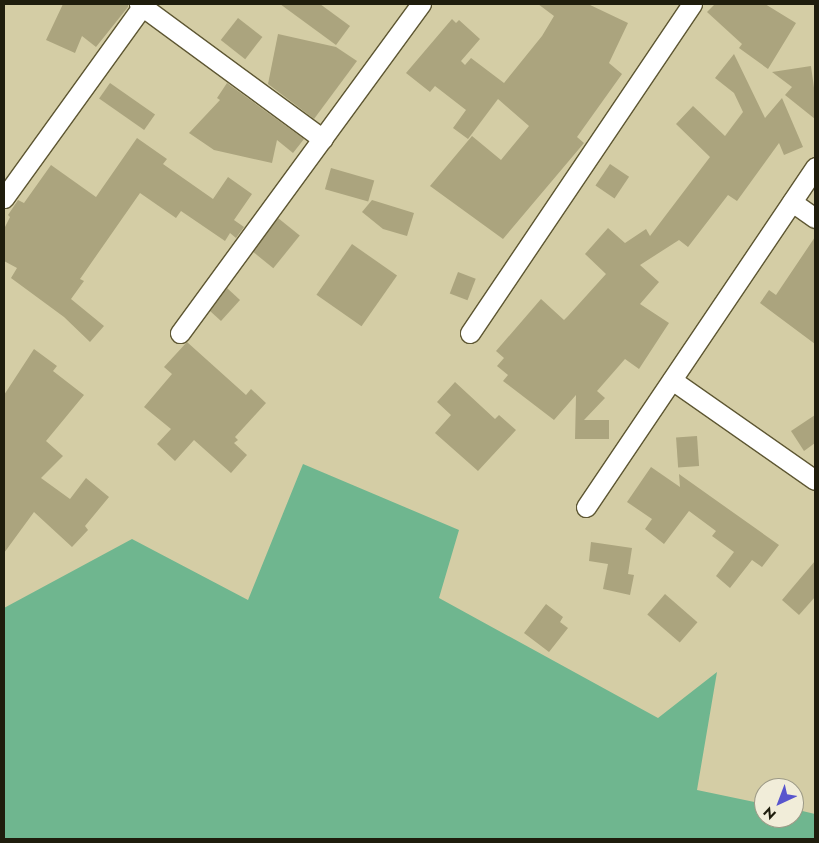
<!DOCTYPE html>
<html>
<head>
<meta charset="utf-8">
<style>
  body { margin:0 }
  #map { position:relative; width:819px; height:843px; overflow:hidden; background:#d4cda5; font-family:Jost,sans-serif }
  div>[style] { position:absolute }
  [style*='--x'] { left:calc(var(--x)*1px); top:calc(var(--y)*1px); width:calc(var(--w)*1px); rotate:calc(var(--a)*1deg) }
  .green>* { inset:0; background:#6fb68f }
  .building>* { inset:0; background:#aba47e; transform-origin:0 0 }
  .roads { filter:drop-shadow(1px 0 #5e5733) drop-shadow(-1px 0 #5e5733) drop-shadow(0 1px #5e5733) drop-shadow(0 -1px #5e5733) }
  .minor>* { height:19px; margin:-9.5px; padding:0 9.5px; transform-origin:9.5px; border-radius:9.5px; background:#fff }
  span { translate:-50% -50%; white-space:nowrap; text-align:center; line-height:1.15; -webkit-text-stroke:4px #f1edd9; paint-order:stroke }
  .frame { position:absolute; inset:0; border:5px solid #1f1d0d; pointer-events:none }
  .north { position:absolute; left:754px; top:778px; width:50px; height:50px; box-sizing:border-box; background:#f1edd9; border:1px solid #9d9a87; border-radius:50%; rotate:223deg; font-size:14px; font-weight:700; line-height:20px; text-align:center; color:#1f1d0d }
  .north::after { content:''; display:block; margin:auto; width:18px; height:22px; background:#5855cd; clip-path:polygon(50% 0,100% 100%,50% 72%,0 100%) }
</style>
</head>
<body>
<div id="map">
  <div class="green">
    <i style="clip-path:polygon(303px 464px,459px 530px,439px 598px,658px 718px,717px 672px,697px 790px,764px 804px,764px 818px,794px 818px,794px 809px,815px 814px,815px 839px,4px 839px,4px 608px,132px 539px,248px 600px)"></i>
  </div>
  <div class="building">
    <i style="clip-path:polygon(63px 4px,128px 4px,128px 7px,96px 47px,82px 36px,75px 53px,46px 40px)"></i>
    <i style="clip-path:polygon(280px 4px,320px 4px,350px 26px,336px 45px)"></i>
    <i style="clip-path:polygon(538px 4px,588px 4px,628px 23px,609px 63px,622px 74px,577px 137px,584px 143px,503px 239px,430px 186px,472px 136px,501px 160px,529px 126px,498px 99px,468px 139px,453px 128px,466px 110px,435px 86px,430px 92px,406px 73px,452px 19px,456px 23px,459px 20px,480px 39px,461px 61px,465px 65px,471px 58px,504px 83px,542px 36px,554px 16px)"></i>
    <i style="clip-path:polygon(715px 4px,765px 4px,796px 23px,768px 69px,739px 48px,742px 44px,707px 12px)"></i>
    <i style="left:238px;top:18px;width:31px;height:28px;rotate:38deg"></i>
    <i style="clip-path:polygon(278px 34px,336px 47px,357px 61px,314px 119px,268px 84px)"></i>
    <i style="clip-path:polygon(734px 54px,765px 118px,782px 98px,803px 147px,784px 155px,779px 143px,737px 201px,728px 195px,688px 247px,679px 240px,640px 265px,659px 282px,640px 304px,669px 323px,639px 369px,625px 359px,597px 391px,605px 398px,584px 420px,609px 420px,609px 439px,575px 439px,576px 395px,554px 420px,503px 381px,508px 375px,497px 366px,504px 358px,496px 351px,541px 299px,564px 320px,568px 316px,606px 274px,585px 254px,608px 228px,625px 243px,646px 229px,650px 236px,710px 157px,676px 124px,693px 106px,725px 136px,743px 112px,734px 93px,715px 78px)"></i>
    <i style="clip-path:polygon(811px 66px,815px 95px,815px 119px,785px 95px,792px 87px,772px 72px)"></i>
    <i style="left:110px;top:83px;width:55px;height:19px;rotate:35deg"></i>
    <i style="clip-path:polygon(227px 83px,304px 139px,293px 153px,277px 140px,272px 163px,214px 150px,189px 133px,220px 100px,217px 98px)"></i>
    <i style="clip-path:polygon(137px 138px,167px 159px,163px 164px,213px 199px,228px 177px,252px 194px,234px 220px,244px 227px,236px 238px,230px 233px,225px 241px,181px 211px,176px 218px,140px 193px,80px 279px,84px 281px,71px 299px,104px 326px,90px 342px,64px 317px,11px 278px,17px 268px,4px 261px,4px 229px,10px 217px,8px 215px,18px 200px,24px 203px,51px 165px,96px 197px)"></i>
    <i style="left:610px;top:164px;width:23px;height:26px;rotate:34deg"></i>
    <i style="left:331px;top:168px;width:45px;height:22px;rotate:16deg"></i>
    <i style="clip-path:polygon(372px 200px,414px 213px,407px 236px,383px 229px,362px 212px)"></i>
    <i style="left:278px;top:218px;width:28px;height:42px;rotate:39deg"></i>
    <i style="clip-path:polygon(815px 237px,815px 344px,760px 303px,769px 290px,776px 295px)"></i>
    <i style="left:352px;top:244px;width:55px;height:62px;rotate:35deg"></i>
    <i style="left:458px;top:272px;width:19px;height:23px;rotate:21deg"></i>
    <i style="clip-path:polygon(227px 288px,240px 300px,221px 321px,210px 311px)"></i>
    <i style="clip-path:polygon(187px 342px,246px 395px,251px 389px,266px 403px,235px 437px,238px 440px,234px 443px,247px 455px,231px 473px,194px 440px,175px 461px,157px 444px,171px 429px,144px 407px,172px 374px,164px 367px)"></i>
    <i style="clip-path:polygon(34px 349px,57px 366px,53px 371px,84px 395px,46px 441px,63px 456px,41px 478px,70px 499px,86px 478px,109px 497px,85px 526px,88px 530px,72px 547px,34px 512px,4px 553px,4px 395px)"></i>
    <i style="clip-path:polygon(455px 382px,495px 419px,499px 415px,516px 430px,478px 471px,435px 433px,451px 415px,437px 402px)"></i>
    <i style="clip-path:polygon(815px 415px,815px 443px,804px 451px,791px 431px)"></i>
    <i style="left:697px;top:436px;width:30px;height:21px;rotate:86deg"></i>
    <i style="clip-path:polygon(651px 467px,680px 487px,679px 474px,779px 545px,762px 567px,752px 560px,730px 588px,716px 576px,734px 552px,712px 536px,716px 531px,689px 511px,664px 544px,645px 529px,652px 519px,627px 502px)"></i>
    <i style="clip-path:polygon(591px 542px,632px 548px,628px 574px,634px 575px,630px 595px,603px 589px,608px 564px,589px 561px)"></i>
    <i style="clip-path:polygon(815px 561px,815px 597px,799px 615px,782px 600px)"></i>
    <i style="left:665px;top:594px;width:43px;height:27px;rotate:41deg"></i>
    <i style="clip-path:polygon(546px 604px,563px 617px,560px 622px,568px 628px,549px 652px,524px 633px)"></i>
  </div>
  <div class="roads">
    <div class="minor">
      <i style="--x:139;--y:4;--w:228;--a:36.3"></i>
      <i style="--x:4;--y:198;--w:236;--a:-54.2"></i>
      <i style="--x:792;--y:202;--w:28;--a:35"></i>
      <i style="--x:180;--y:333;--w:408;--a:-53.8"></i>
      <i style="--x:470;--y:333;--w:397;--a:-56"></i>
      <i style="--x:672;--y:380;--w:174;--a:35"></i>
      <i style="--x:586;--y:507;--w:410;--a:-56"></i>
    </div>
  </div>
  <div class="frame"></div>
  <div class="north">N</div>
</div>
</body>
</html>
